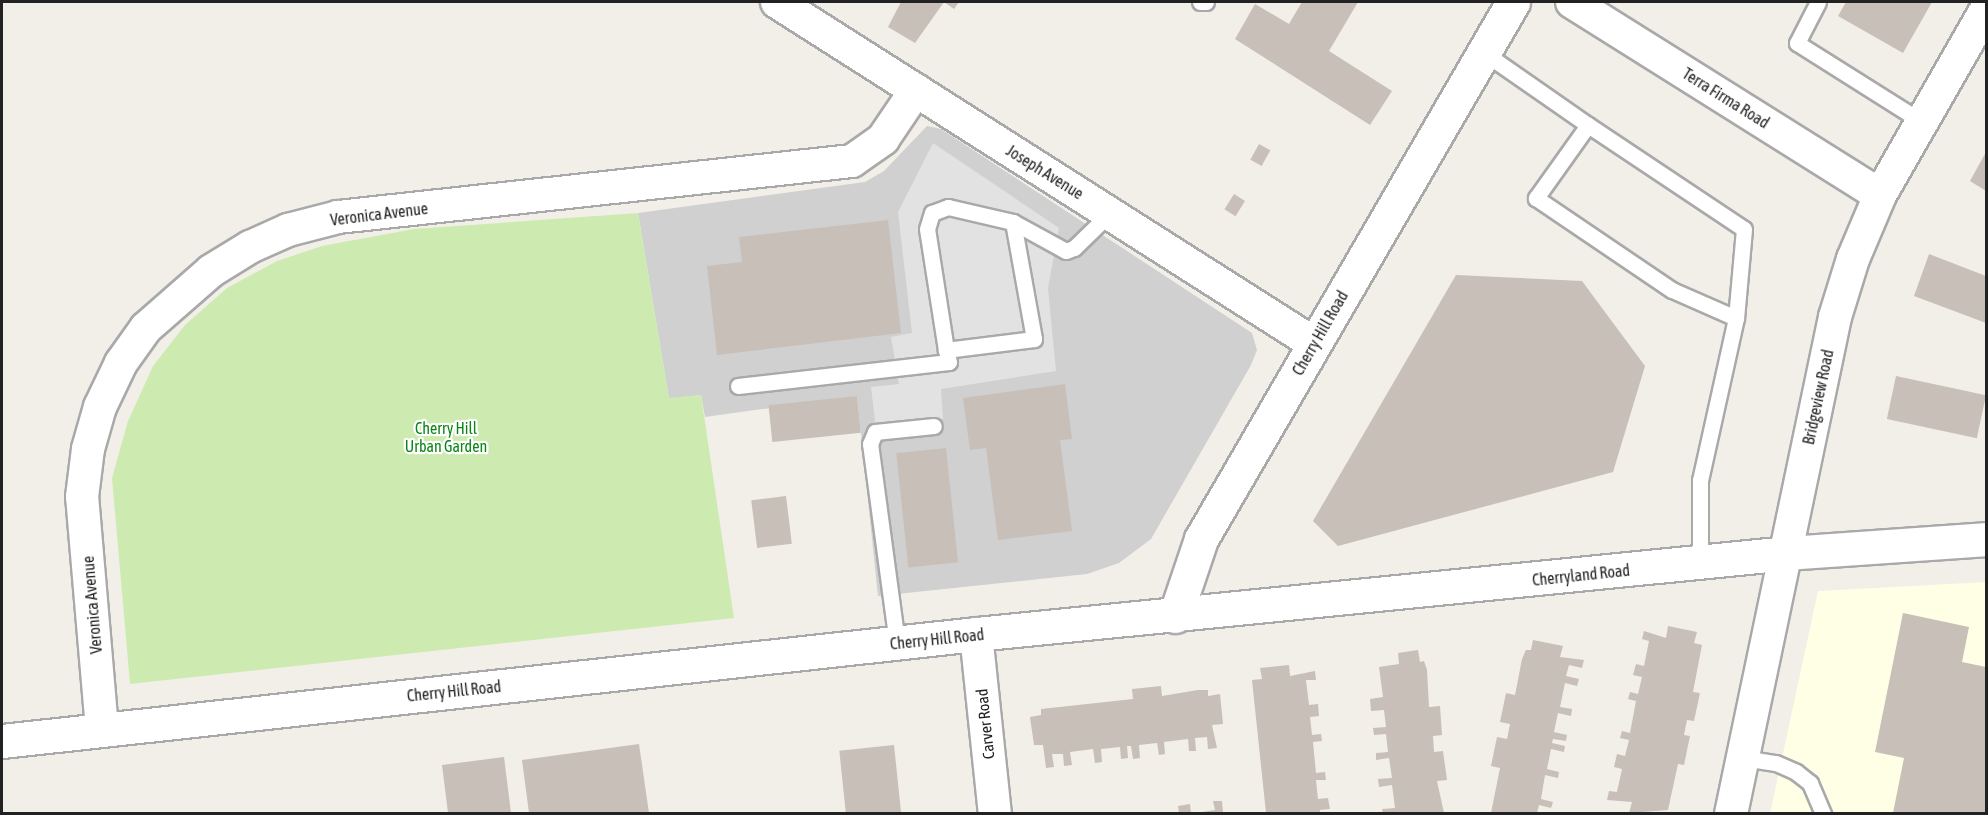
<!DOCTYPE html>
<html>
<head>
<meta charset="utf-8">
<style>
  body { margin:0 }
  #map { position:relative; width:1988px; height:815px; overflow:hidden; background:#f2efe9; font-family:"Asap Condensed",sans-serif }
  div>[style] { position:absolute }
  [style*='--x'] { left:calc(var(--x)*1px); top:calc(var(--y)*1px); width:calc(var(--w)*1px); rotate:calc(var(--a)*1deg) }
  .education>* { inset:0; background:#ffffe5 }
  .religious>* { inset:0; background:#d0d0d0 }
  .grass>* { inset:0; background:#cdebb0 }
  .parking>* { inset:0; background:#e2e2e2 }
  .building>* { inset:0; background:#c7bfb8; transform-origin:0 0 }
  .roads { filter:drop-shadow(2px 0 #a9a9a9) drop-shadow(-2px 0 #a9a9a9) drop-shadow(0 2px #a9a9a9) drop-shadow(0 -2px #a9a9a9) }
  .service>* { height:15px; margin:-7.5px; padding:0 7.5px; transform-origin:7.5px; border-radius:7.5px; background:#fff }
  .minor>* { height:32px; margin:-16px; padding:0 16px; transform-origin:16px; border-radius:16px; background:#fff }
  .tertiary>* { height:33px; margin:-16.5px; padding:0 16.5px; transform-origin:16.5px; border-radius:16.5px; background:#fff }
  span { translate:-50% -50%; white-space:nowrap; text-align:center; line-height:1.15; -webkit-text-stroke:4.5px #fff; paint-order:stroke }
  .street-label { font-size:16px; color:#222 }
  .park-label { font-size:16px; color:#0c8416 }
  .frame { position:absolute; inset:0; border:3px solid #222; pointer-events:none }
</style>
</head>
<body>
<div id="map">
  <div class="education">
    <i style="clip-path:polygon(1986px 582px,1986px 813px,1770px 814px,1818px 591px)"></i>
  </div>
  <div class="religious">
    <i style="clip-path:polygon(927px 126px,941px 129px,1252px 333px,1257px 350px,1251px 365px,1151px 539px,1119px 563px,1087px 574px,878px 596px,857px 396px,705px 417px,701px 395px,669px 399px,638px 213px,865px 182px,884px 171px)"></i>
  </div>
  <div class="grass">
    <i style="clip-path:polygon(638px 213px,669px 398px,701px 395px,734px 618px,130px 684px,112px 478px,128px 421px,153px 366px,185px 325px,227px 288px,277px 261px,322px 246px,414px 229px)"></i>
  </div>
  <div class="parking">
    <i style="clip-path:polygon(933px 143px,1059px 228px,1048px 288px,1056px 371px,941px 389px,943px 419px,876px 429px,871px 387px,899px 384px,891px 337px,912px 333px,898px 212px)"></i>
  </div>
  <div class="building">
    <i style="clip-path:polygon(901px 2px,959px 2px,954px 9px,944px 2px,915px 43px,888px 27px)"></i>
    <i style="clip-path:polygon(1302px 2px,1358px 2px,1329px 51px,1392px 91px,1370px 125px,1235px 39px,1255px 4px,1289px 24px)"></i>
    <i style="clip-path:polygon(1846px 2px,1932px 2px,1903px 53px,1838px 16px)"></i>
    <i style="left:1259px;top:144px;width:13px;height:18px;rotate:29deg"></i>
    <i style="clip-path:polygon(1986px 152px,1986px 191px,1970px 181px)"></i>
    <i style="left:1234px;top:194px;width:13px;height:18px;rotate:32deg"></i>
    <i style="clip-path:polygon(888px 220px,901px 333px,717px 355px,707px 266px,742px 262px,739px 237px)"></i>
    <i style="clip-path:polygon(1929px 254px,1986px 276px,1986px 323px,1914px 296px)"></i>
    <i style="clip-path:polygon(1456px 275px,1582px 281px,1645px 366px,1613px 472px,1338px 546px,1313px 521px)"></i>
    <i style="left:1896px;top:376px;width:92px;height:44px;rotate:12deg"></i>
    <i style="clip-path:polygon(1065px 384px,1072px 439px,1060px 440px,1072px 531px,998px 540px,986px 448px,970px 450px,963px 398px)"></i>
    <i style="left:857px;top:396px;width:37px;height:89px;rotate:84deg"></i>
    <i style="left:946px;top:448px;width:115px;height:50px;rotate:84deg"></i>
    <i style="left:786px;top:496px;width:48px;height:35px;rotate:83deg"></i>
    <i style="clip-path:polygon(1903px 613px,1969px 627px,1962px 662px,1986px 667px,1986px 813px,1893px 813px,1904px 758px,1875px 752px)"></i>
    <i style="clip-path:polygon(1668px 626px,1697px 632px,1694px 643px,1702px 645px,1693px 692px,1700px 693px,1694px 721px,1687px 720px,1684px 735px,1690px 736px,1684px 765px,1678px 764px,1668px 810px,1629px 813px,1632px 802px,1607px 800px,1609px 791px,1617px 792px,1622px 769px,1614px 767px,1617px 754px,1625px 756px,1629px 740px,1620px 738px,1622px 731px,1630px 733px,1636px 701px,1628px 699px,1630px 692px,1638px 694px,1642px 677px,1633px 675px,1636px 664px,1644px 666px,1649px 641px,1642px 639px,1644px 631px,1666px 638px)"></i>
    <i style="clip-path:polygon(1533px 640px,1563px 646px,1560px 657px,1584px 660px,1582px 668px,1569px 665px,1566px 676px,1579px 679px,1577px 686px,1565px 683px,1560px 707px,1572px 709px,1571px 716px,1558px 713px,1554px 732px,1567px 735px,1566px 741px,1553px 739px,1552px 743px,1565px 746px,1564px 752px,1551px 749px,1547px 769px,1559px 772px,1558px 778px,1545px 775px,1541px 799px,1553px 802px,1551px 808px,1539px 805px,1537px 813px,1491px 813px,1500px 768px,1491px 766px,1497px 737px,1507px 739px,1510px 724px,1500px 722px,1506px 693px,1515px 695px,1522px 659px,1526px 650px,1531px 650px)"></i>
    <i style="clip-path:polygon(1418px 650px,1420px 662px,1424px 661px,1427px 670px,1429px 707px,1440px 706px,1442px 735px,1433px 736px,1434px 752px,1443px 751px,1447px 780px,1437px 781px,1444px 813px,1383px 813px,1382px 809px,1395px 808px,1392px 785px,1379px 787px,1378px 779px,1392px 778px,1389px 758px,1376px 760px,1376px 753px,1388px 752px,1386px 734px,1374px 735px,1373px 728px,1386px 727px,1384px 710px,1371px 711px,1370px 699px,1383px 697px,1379px 667px,1399px 664px,1398px 653px)"></i>
    <i style="clip-path:polygon(1289px 665px,1290px 676px,1315px 671px,1316px 680px,1306px 680px,1309px 705px,1318px 704px,1319px 716px,1310px 717px,1312px 735px,1321px 734px,1322px 741px,1313px 742px,1316px 773px,1325px 772px,1326px 780px,1316px 780px,1318px 799px,1328px 798px,1330px 809px,1320px 810px,1320px 813px,1266px 813px,1252px 680px,1262px 679px,1260px 668px)"></i>
    <i style="clip-path:polygon(1161px 686px,1162px 696px,1198px 690px,1208px 690px,1208px 696px,1220px 694px,1223px 724px,1212px 725px,1217px 748px,1208px 749px,1207px 737px,1195px 738px,1196px 751px,1189px 751px,1188px 739px,1164px 742px,1165px 754px,1159px 755px,1157px 743px,1139px 745px,1140px 758px,1133px 759px,1131px 746px,1127px 746px,1128px 758px,1121px 759px,1120px 747px,1101px 749px,1102px 762px,1095px 763px,1093px 749px,1070px 752px,1072px 765px,1064px 766px,1063px 754px,1052px 754px,1054px 767px,1046px 768px,1043px 745px,1034px 745px,1030px 717px,1041px 715px,1041px 709px,1133px 699px,1132px 689px)"></i>
    <i style="clip-path:polygon(639px 744px,649px 813px,529px 813px,522px 760px)"></i>
    <i style="left:894px;top:745px;width:68px;height:55px;rotate:84deg"></i>
    <i style="clip-path:polygon(504px 757px,511px 813px,448px 813px,442px 765px)"></i>
    <i style="clip-path:polygon(1213px 801px,1222px 801px,1223px 813px,1196px 813px,1215px 810px)"></i>
    <i style="clip-path:polygon(1190px 804px,1191px 813px,1179px 813px,1178px 806px)"></i>
  </div>
  <div class="roads">
    <div class="service">
      <i style="--x:1200;--y:2;--w:6;--a:0"></i>
      <i style="--x:1818;--y:2;--w:46;--a:117.1"></i>
      <i style="--x:1797;--y:43;--w:146;--a:32.2"></i>
      <i style="--x:1483;--y:52;--w:128;--a:34.8"></i>
      <i style="--x:1588;--y:125;--w:90;--a:125.5"></i>
      <i style="--x:1536;--y:198;--w:164;--a:34.1"></i>
      <i style="--x:1672;--y:290;--w:70;--a:23.6"></i>
      <i style="--x:1736;--y:318;--w:166;--a:102.5"></i>
      <i style="--x:1700;--y:480;--w:83;--a:90"></i>
      <i style="--x:1588;--y:125;--w:187;--a:33.7"></i>
      <i style="--x:1744;--y:229;--w:89;--a:95.1"></i>
      <i style="--x:1013;--y:222;--w:119;--a:79.8"></i>
      <i style="--x:1034;--y:339;--w:89;--a:172.9"></i>
      <i style="--x:946;--y:350;--w:122;--a:-98.9"></i>
      <i style="--x:927;--y:229;--w:17;--a:-73"></i>
      <i style="--x:932;--y:213;--w:17;--a:-21"></i>
      <i style="--x:948;--y:207;--w:67;--a:13"></i>
      <i style="--x:1013;--y:222;--w:60;--a:28.7"></i>
      <i style="--x:1066;--y:251;--w:9;--a:-21"></i>
      <i style="--x:1074;--y:248;--w:50;--a:-44.2"></i>
      <i style="--x:738;--y:386;--w:212;--a:-6.5"></i>
      <i style="--x:949;--y:362;--w:12;--a:-104"></i>
      <i style="--x:897;--y:643;--w:201;--a:-97.7"></i>
      <i style="--x:870;--y:444;--w:13;--a:-67"></i>
      <i style="--x:875;--y:432;--w:59;--a:-5.8"></i>
      <i style="--x:1743;--y:758;--w:33;--a:9"></i>
      <i style="--x:1776;--y:763;--w:22;--a:24"></i>
      <i style="--x:1796;--y:772;--w:18;--a:38"></i>
      <i style="--x:1810;--y:783;--w:34;--a:67"></i>
    </div>
    <div class="minor">
      <i style="--x:777;--y:2;--w:635;--a:32.46"></i>
      <i style="--x:1572;--y:2;--w:363;--a:32.1"></i>
      <i style="--x:976;--y:634;--w:181;--a:84"></i>
      <i style="--x:102;--y:729;--w:233;--a:-94.9"></i>
      <i style="--x:82;--y:497;--w:48;--a:-82.9"></i>
      <i style="--x:88;--y:449;--w:44;--a:-74.1"></i>
      <i style="--x:100;--y:407;--w:49;--a:-64.5"></i>
      <i style="--x:121;--y:363;--w:43;--a:-54.5"></i>
      <i style="--x:146;--y:328;--w:86;--a:-41.2"></i>
      <i style="--x:211;--y:271;--w:46;--a:-31.6"></i>
      <i style="--x:250;--y:247;--w:42;--a:-24.1"></i>
      <i style="--x:288;--y:230;--w:52;--a:-14.6"></i>
      <i style="--x:338;--y:217;--w:517;--a:-6.22"></i>
      <i style="--x:852;--y:161;--w:38;--a:-35"></i>
      <i style="--x:883;--y:139;--w:59;--a:-56"></i>
      <i style="--x:1731;--y:814;--w:508;--a:-78.18"></i>
      <i style="--x:1835;--y:317;--w:61;--a:-72.8"></i>
      <i style="--x:1853;--y:259;--w:69;--a:-67.1"></i>
      <i style="--x:1880;--y:195;--w:213;--a:-60.2"></i>
    </div>
    <div class="tertiary">
      <i style="--x:1175;--y:616;--w:81;--a:-71.3"></i>
      <i style="--x:1201;--y:539;--w:621;--a:-59.84"></i>
      <i style="--x:2;--y:741;--w:980;--a:-6.27"></i>
      <i style="--x:976;--y:634;--w:815;--a:-5.7"></i>
      <i style="--x:1787;--y:553;--w:199;--a:-4"></i>
    </div>
  </div>
  <div class="street-label">
    <span style="left:1726px;top:98px;rotate:32deg">Terra Firma Road</span>
    <span style="left:1045px;top:172px;rotate:32deg">Joseph Avenue</span>
    <span style="left:379px;top:214px;rotate:-7deg">Veronica Avenue</span>
    <span style="left:1320px;top:333px;rotate:-60deg">Cherry Hill Road</span>
    <span style="left:1818px;top:397px;rotate:-78deg">Bridgeview Road</span>
    <span style="left:1581px;top:575px;rotate:-6deg">Cherryland Road</span>
    <span style="left:92px;top:605px;rotate:-95deg">Veronica Avenue</span>
    <span style="left:937px;top:639px;rotate:-6deg">Cherry Hill Road</span>
    <span style="left:454px;top:691px;rotate:-6deg">Cherry Hill Road</span>
    <span style="left:985px;top:724px;rotate:-96deg">Carver Road</span>
  </div>
  <div class="park-label">
    <span style="left:446px;top:437px">Cherry Hill<br>Urban Garden</span>
  </div>
  <div class="frame"></div>
</div>
</body>
</html>
